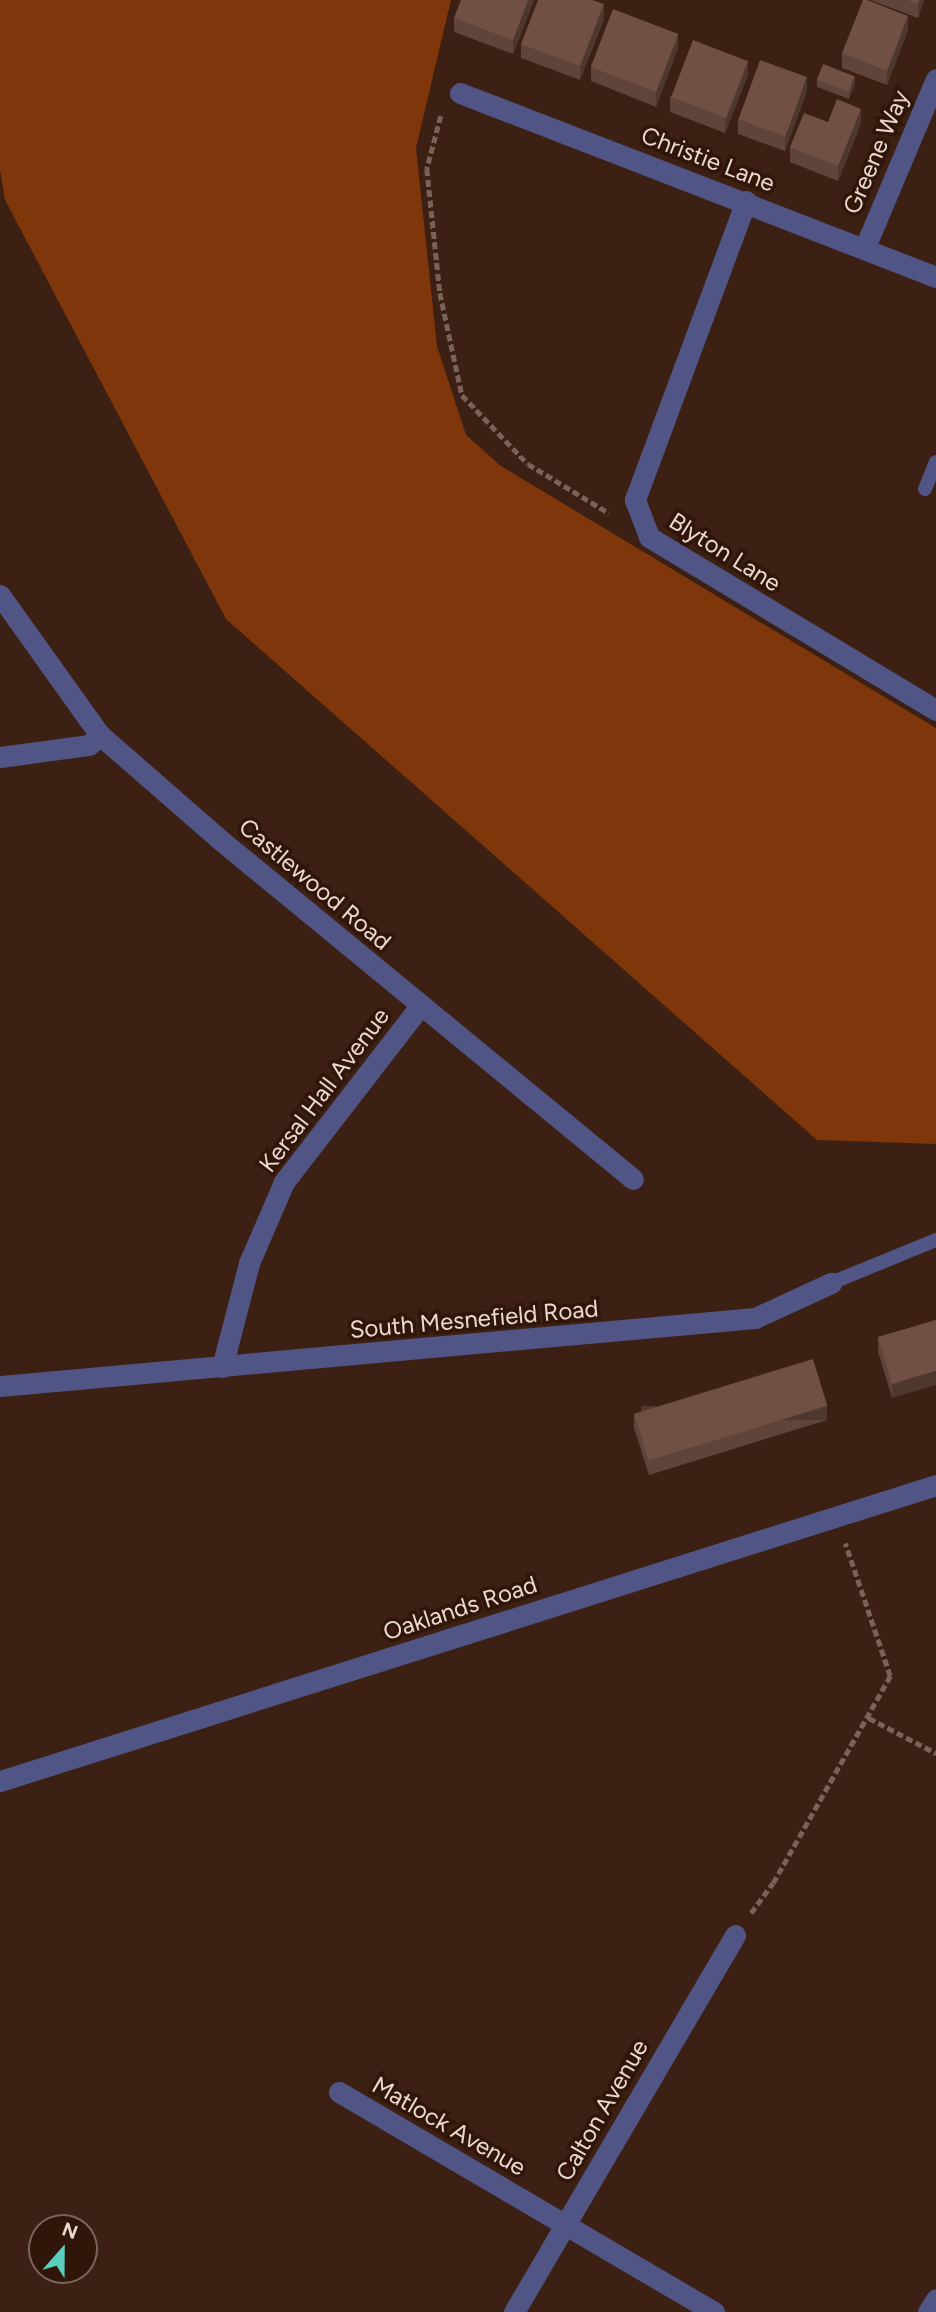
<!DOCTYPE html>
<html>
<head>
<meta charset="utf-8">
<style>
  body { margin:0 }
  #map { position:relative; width:936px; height:2312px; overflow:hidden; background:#3b2013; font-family:Figtree,sans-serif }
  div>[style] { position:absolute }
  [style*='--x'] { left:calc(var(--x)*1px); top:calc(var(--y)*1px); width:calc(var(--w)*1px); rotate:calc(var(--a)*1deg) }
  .forest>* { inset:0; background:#7e360a }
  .path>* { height:4.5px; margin-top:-2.25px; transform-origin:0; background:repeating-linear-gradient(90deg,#7b6257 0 7px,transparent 0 10.5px) }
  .lane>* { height:14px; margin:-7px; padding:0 7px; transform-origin:7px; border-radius:7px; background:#515585 }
  .street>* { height:21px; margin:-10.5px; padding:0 10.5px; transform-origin:10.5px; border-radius:10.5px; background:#515585 }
  .wall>* { inset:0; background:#5f4539 }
  .shaded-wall>* { inset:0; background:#4e382e; transform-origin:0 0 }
  .building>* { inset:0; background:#6f5042; transform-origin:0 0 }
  span { translate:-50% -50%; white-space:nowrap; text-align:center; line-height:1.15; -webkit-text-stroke:7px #301609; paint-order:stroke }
  .street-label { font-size:24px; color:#ebd8d0 }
  .north { position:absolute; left:28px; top:2214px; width:70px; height:70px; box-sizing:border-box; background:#301609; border:2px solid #7b6459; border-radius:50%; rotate:21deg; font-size:19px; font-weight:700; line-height:28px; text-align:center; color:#ebd8d0 }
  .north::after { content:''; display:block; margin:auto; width:24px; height:32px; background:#59cebe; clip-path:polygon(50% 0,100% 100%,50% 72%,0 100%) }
</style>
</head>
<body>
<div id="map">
  <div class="forest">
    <i style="clip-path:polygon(0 0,451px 0,416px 148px,437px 346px,466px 435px,501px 466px,936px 728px,936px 1144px,817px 1140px,226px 619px,5px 200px,0 170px)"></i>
  </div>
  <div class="path">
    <i style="--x:441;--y:116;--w:55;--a:104.8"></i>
    <i style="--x:427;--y:169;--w:125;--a:84"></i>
    <i style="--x:440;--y:293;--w:104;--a:77.8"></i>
    <i style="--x:462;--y:395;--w:95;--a:46.3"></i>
    <i style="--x:528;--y:464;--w:95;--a:31.2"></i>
    <i style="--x:869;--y:1718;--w:76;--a:27.6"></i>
    <i style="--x:751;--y:1913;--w:37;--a:-54"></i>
    <i style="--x:773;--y:1883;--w:238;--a:-60.5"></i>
    <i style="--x:890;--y:1676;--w:140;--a:-108.7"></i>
  </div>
  <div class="lane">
    <i style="--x:925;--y:489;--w:29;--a:-68"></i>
    <i style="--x:831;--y:1283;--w:113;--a:-22.3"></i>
  </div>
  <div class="street">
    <i style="--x:460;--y:93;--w:510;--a:21.13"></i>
    <i style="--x:746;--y:201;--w:319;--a:110.4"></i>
    <i style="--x:635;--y:500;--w:40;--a:69"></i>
    <i style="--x:649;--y:537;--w:335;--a:31.1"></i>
    <i style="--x:865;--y:247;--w:182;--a:-67.1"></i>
    <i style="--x:0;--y:595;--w:172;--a:54.5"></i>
    <i style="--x:100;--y:735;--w:157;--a:41.1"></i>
    <i style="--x:218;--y:838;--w:537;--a:39.41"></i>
    <i style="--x:0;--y:757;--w:90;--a:-7.7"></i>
    <i style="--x:89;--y:745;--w:15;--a:-42"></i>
    <i style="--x:222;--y:1367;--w:107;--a:-75.4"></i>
    <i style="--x:249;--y:1263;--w:88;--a:-66.6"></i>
    <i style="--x:284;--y:1182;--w:224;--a:-52.3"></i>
    <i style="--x:0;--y:1386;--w:758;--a:-5.15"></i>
    <i style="--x:755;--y:1318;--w:84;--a:-24.7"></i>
    <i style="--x:0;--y:1781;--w:982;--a:-17.55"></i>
    <i style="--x:339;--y:2092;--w:435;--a:30.4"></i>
    <i style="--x:514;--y:2312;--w:437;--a:-59.6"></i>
    <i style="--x:928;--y:2312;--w:15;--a:-58"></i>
  </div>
  <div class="wall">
    <i style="clip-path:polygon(534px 0,513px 54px,454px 32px,454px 18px)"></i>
    <i style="clip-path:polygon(870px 0,924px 0,918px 18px)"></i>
    <i style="clip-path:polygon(604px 19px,580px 80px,521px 58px,521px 44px)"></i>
    <i style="clip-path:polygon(908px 30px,887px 85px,842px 68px,842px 53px)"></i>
    <i style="clip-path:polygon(678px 48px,656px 107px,591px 81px,591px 67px)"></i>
    <i style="clip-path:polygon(748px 75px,725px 133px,670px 112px,670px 97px)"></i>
    <i style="clip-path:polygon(817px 80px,855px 84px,849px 99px,817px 87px)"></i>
    <i style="clip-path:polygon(807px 91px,785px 151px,738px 134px,738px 119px)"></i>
    <i style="clip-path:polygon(828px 122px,861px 123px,838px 181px,790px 162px,790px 147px)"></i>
    <i style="clip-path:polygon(936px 1320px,892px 1398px,878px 1352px,878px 1337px)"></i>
    <i style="clip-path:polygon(634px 1414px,827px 1420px,649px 1475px,634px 1428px)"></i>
  </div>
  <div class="shaded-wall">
    <i style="clip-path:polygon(528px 0,534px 0,513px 54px,513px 40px)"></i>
    <i style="clip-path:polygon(919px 0,924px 0,918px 18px,918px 4px)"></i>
    <i style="clip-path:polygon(604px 4px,604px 19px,580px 80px,580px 66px)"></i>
    <i style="clip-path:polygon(908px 16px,908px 30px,887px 85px,887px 71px)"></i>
    <i style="clip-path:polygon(678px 34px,678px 48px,656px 107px,656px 92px)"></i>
    <i style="clip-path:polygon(748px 61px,748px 75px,725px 133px,725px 119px)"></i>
    <i style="clip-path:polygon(855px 76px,855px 84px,849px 99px,849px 92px)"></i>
    <i style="clip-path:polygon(807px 77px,807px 91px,785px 151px,785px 137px)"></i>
    <i style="clip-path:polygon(861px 109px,861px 123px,838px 181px,838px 166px)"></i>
    <i style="clip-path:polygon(936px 1371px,936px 1385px,892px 1398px,892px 1384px)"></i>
    <i style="left:827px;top:1406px;width:14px;height:186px;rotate:90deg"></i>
  </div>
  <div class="building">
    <i style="clip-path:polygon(461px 0,528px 0,513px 40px,454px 18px)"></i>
    <i style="clip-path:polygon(538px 0,592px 0,604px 4px,580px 66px,521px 44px)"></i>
    <i style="clip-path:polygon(863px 0,867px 0,908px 16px,887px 71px,842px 53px)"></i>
    <i style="clip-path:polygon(908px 0,919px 0,918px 4px)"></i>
    <i style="left:613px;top:9px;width:70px;height:62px;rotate:21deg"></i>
    <i style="left:693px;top:40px;width:59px;height:61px;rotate:21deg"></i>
    <i style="left:760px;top:60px;width:50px;height:63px;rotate:20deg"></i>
    <i style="left:823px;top:64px;width:34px;height:17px;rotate:21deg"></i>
    <i style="clip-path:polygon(837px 99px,861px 109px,838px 166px,790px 147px,804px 113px,828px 122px)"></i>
    <i style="clip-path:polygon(936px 1320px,936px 1371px,892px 1384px,878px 1337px)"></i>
    <i style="left:813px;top:1359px;width:49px;height:187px;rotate:73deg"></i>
  </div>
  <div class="street-label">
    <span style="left:876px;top:152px;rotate:-67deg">Greene Way</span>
    <span style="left:708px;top:159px;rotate:21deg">Christie Lane</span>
    <span style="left:725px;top:552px;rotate:32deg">Blyton Lane</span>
    <span style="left:315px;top:884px;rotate:40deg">Castlewood Road</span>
    <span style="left:324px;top:1090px;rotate:-53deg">Kersal Hall Avenue</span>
    <span style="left:474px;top:1319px;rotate:-5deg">South Mesnefield Road</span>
    <span style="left:460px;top:1608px;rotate:-18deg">Oaklands Road</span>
    <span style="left:602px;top:2110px;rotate:-60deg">Calton Avenue</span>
    <span style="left:449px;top:2126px;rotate:30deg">Matlock Avenue</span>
  </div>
  <div class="north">N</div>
</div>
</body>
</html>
